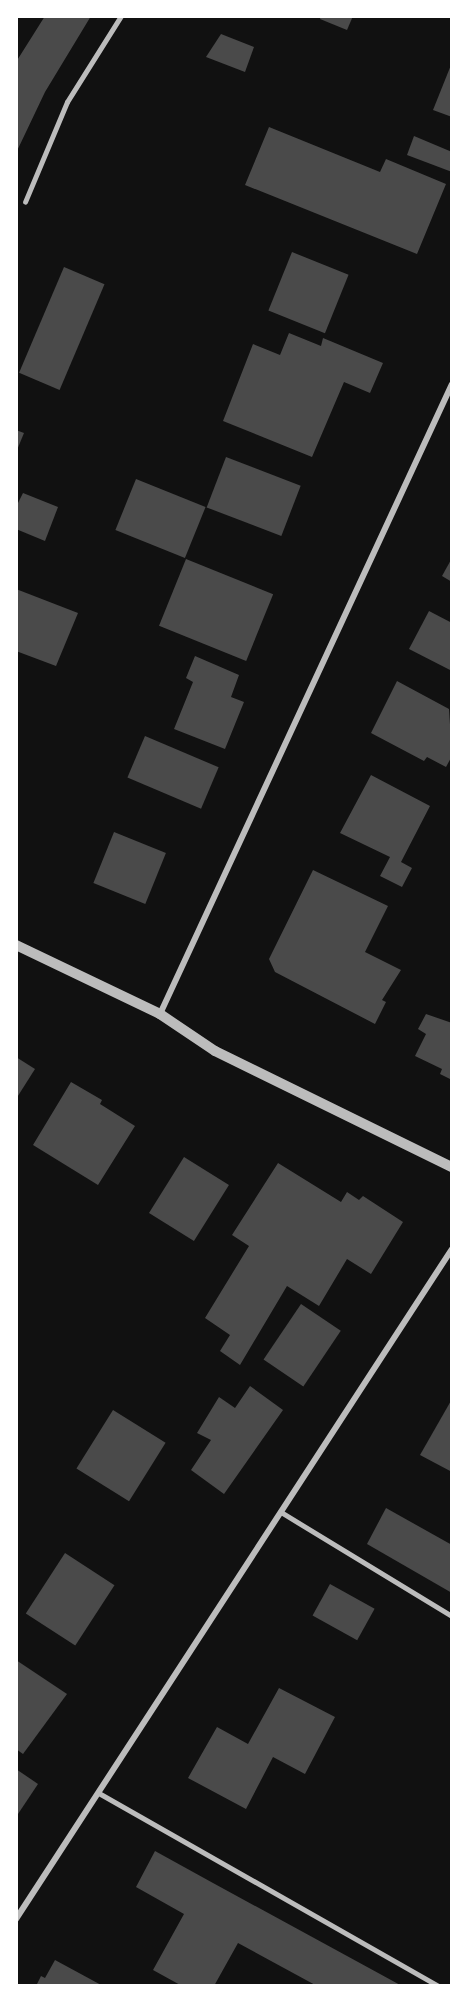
<!DOCTYPE html>
<html>
<head>
<meta charset="utf-8">
<style>
  body { margin:0 }
  #map { position:relative; width:468px; height:2002px; overflow:hidden; background:#111; font-family:Ubuntu,sans-serif }
  div>[style] { position:absolute }
  [style*='--x'] { left:calc(var(--x)*1px); top:calc(var(--y)*1px); width:calc(var(--w)*1px); rotate:calc(var(--a)*1deg) }
  .building>* { inset:0; background:#4a4a4a; transform-origin:0 0 }
  .service>* { height:4.5px; margin:-2.25px; padding:0 2.25px; transform-origin:2.25px; border-radius:2.25px; background:#bcbcbc }
  .minor>* { height:6px; margin:-3px; padding:0 3px; transform-origin:3px; border-radius:3px; background:#bcbcbc }
  .tertiary>* { height:10px; margin:-5px; padding:0 5px; transform-origin:5px; border-radius:5px; background:#bcbcbc }
  span { translate:-50% -50%; white-space:nowrap; text-align:center; line-height:1.15; -webkit-text-stroke:4.5px #fff; paint-order:stroke }
  .frame { position:absolute; inset:0; border:18px solid #fff; pointer-events:none }
</style>
</head>
<body>
<div id="map">
  <div class="building">
    <i style="clip-path:polygon(45px 16px,91px 16px,45px 92px,16px 153px,16px 62px)"></i>
    <i style="clip-path:polygon(321px 16px,353px 16px,347px 30px,320px 19px)"></i>
    <i style="clip-path:polygon(221px 34px,254px 47px,245px 72px,206px 57px)"></i>
    <i style="clip-path:polygon(451px 65px,452px 65px,452px 117px,433px 110px)"></i>
    <i style="clip-path:polygon(269px 127px,380px 172px,386px 159px,446px 184px,417px 254px,245px 185px)"></i>
    <i style="clip-path:polygon(414px 136px,452px 152px,452px 172px,407px 155px)"></i>
    <i style="left:292px;top:252px;width:61px;height:63px;rotate:22deg"></i>
    <i style="left:64px;top:267px;width:44px;height:115px;rotate:23deg"></i>
    <i style="clip-path:polygon(289px 333px,321px 346px,323px 338px,383px 363px,370px 393px,344px 382px,312px 457px,223px 421px,253px 344px,280px 355px)"></i>
    <i style="clip-path:polygon(16px 430px,24px 433px,17px 450px,16px 450px)"></i>
    <i style="left:226px;top:457px;width:80px;height:54px;rotate:21deg"></i>
    <i style="left:136px;top:479px;width:75px;height:55px;rotate:22deg"></i>
    <i style="clip-path:polygon(23px 493px,58px 507px,45px 541px,16px 529px,16px 507px)"></i>
    <i style="clip-path:polygon(452px 558px,452px 582px,442px 576px)"></i>
    <i style="left:186px;top:559px;width:94px;height:72px;rotate:22deg"></i>
    <i style="clip-path:polygon(16px 589px,78px 613px,56px 666px,16px 651px)"></i>
    <i style="clip-path:polygon(429px 611px,452px 623px,452px 671px,409px 649px)"></i>
    <i style="clip-path:polygon(195px 656px,239px 675px,231px 697px,244px 702px,225px 749px,174px 729px,193px 682px,186px 678px)"></i>
    <i style="clip-path:polygon(397px 681px,449px 709px,452px 756px,446px 767px,427px 757px,424px 761px,371px 733px)"></i>
    <i style="left:145px;top:736px;width:80px;height:45px;rotate:23deg"></i>
    <i style="clip-path:polygon(371px 775px,430px 806px,401px 862px,412px 868px,402px 887px,380px 876px,390px 857px,340px 833px)"></i>
    <i style="left:114px;top:832px;width:56px;height:55px;rotate:22deg"></i>
    <i style="clip-path:polygon(313px 870px,388px 906px,365px 952px,401px 970px,382px 1000px,386px 1002px,375px 1024px,275px 972px,269px 959px)"></i>
    <i style="clip-path:polygon(426px 1014px,452px 1023px,452px 1080px,440px 1074px,442px 1069px,415px 1056px,426px 1034px,418px 1029px)"></i>
    <i style="clip-path:polygon(16px 1057px,35px 1069px,16px 1099px)"></i>
    <i style="clip-path:polygon(71px 1082px,102px 1100px,100px 1104px,135px 1126px,98px 1185px,33px 1145px)"></i>
    <i style="left:184px;top:1157px;width:53px;height:66px;rotate:32deg"></i>
    <i style="clip-path:polygon(278px 1163px,341px 1202px,347px 1192px,359px 1200px,363px 1196px,403px 1222px,371px 1274px,347px 1259px,319px 1306px,287px 1286px,240px 1365px,220px 1351px,230px 1335px,205px 1318px,249px 1246px,232px 1235px)"></i>
    <i style="left:301px;top:1304px;width:48px;height:67px;rotate:34deg"></i>
    <i style="clip-path:polygon(250px 1386px,283px 1410px,224px 1494px,191px 1470px,211px 1440px,197px 1433px,219px 1397px,235px 1408px)"></i>
    <i style="clip-path:polygon(452px 1399px,452px 1472px,420px 1455px)"></i>
    <i style="left:113px;top:1410px;width:62px;height:69px;rotate:32deg"></i>
    <i style="clip-path:polygon(386px 1508px,452px 1545px,452px 1593px,367px 1544px)"></i>
    <i style="left:65px;top:1553px;width:59px;height:72px;rotate:33deg"></i>
    <i style="left:330px;top:1584px;width:51px;height:36px;rotate:29deg"></i>
    <i style="clip-path:polygon(16px 1660px,67px 1694px,23px 1754px,16px 1749px)"></i>
    <i style="clip-path:polygon(279px 1688px,335px 1717px,305px 1774px,273px 1757px,246px 1809px,188px 1778px,217px 1727px,248px 1744px)"></i>
    <i style="clip-path:polygon(16px 1769px,38px 1784px,16px 1817px)"></i>
    <i style="clip-path:polygon(155px 1851px,213px 1883px,402px 1986px,317px 1986px,238px 1943px,214px 1986px,182px 1986px,153px 1970px,184px 1914px,136px 1887px)"></i>
    <i style="clip-path:polygon(55px 1960px,103px 1986px,36px 1986px,41px 1976px,45px 1978px)"></i>
  </div>
  <div class="service">
    <i style="--x:25;--y:202;--w:108;--a:-67.2"></i>
    <i style="--x:67;--y:102;--w:102;--a:-57.9"></i>
    <i style="--x:281;--y:1512;--w:200;--a:31.3"></i>
    <i style="--x:99;--y:1793;--w:391;--a:29.6"></i>
  </div>
  <div class="minor">
    <i style="--x:160;--y:1014;--w:694;--a:-65.13"></i>
    <i style="--x:16;--y:1919;--w:799;--a:-56.95"></i>
  </div>
  <div class="tertiary">
    <i style="--x:16;--y:945;--w:160;--a:25.6"></i>
    <i style="--x:160;--y:1014;--w:66;--a:33.9"></i>
    <i style="--x:215;--y:1051;--w:264;--a:26.1"></i>
  </div>
  <div class="frame"></div>
</div>
</body>
</html>
